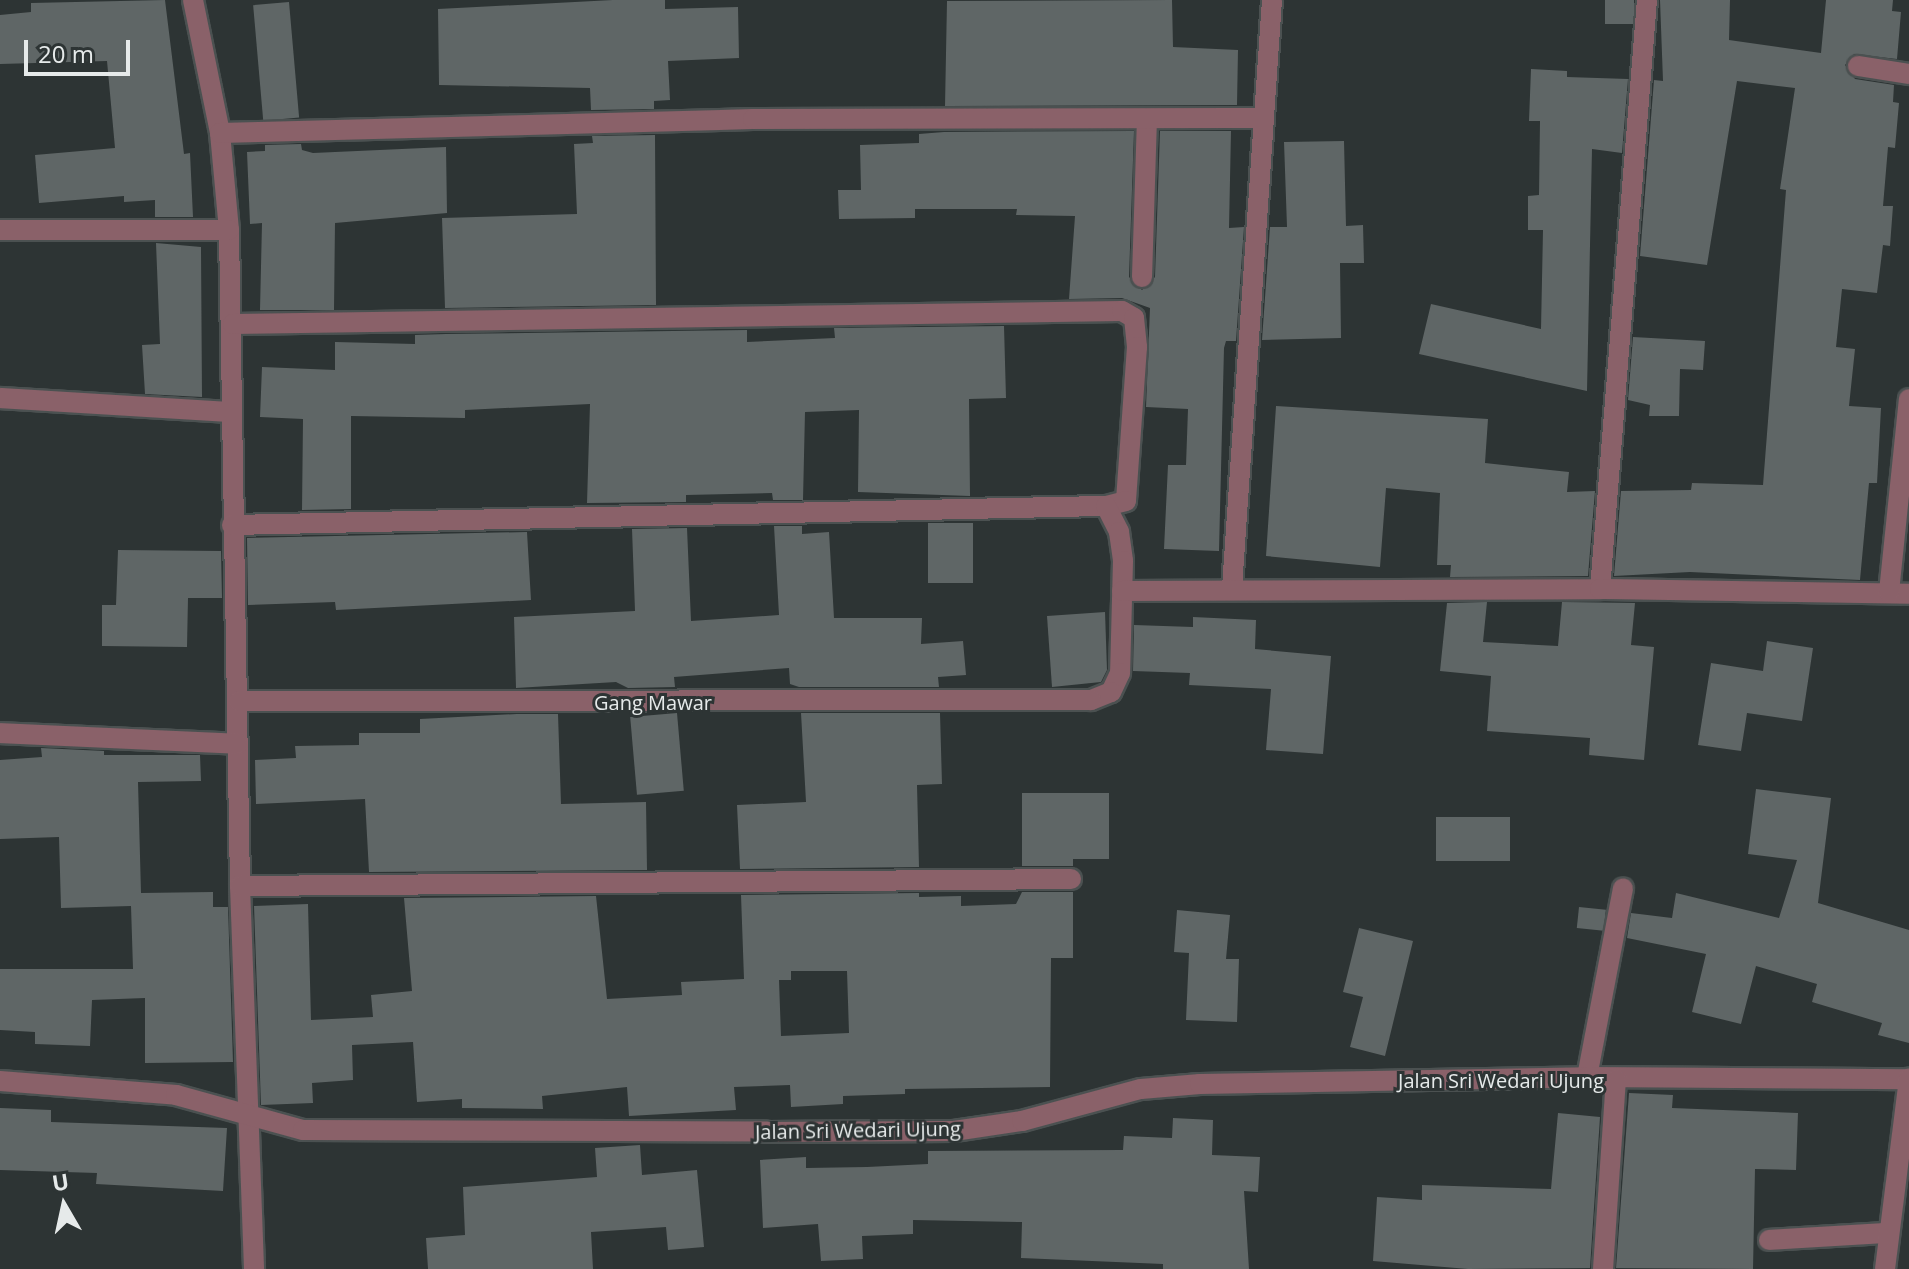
<!DOCTYPE html>
<html>
<head>
<meta charset="utf-8">
<style>
  body { margin:0 }
  #map { position:relative; width:1909px; height:1269px; overflow:hidden; background:#2d3434; font-family:"Open Sans",sans-serif }
  div>[style] { position:absolute }
  [style*='--x'] { left:calc(var(--x)*1px); top:calc(var(--y)*1px); width:calc(var(--w)*1px); rotate:calc(var(--a)*1deg) }
  .building>* { inset:0; background:#5f6666; transform-origin:0 0 }
  .roads { filter:drop-shadow(2px 0 #4b5151) drop-shadow(-2px 0 #4b5151) drop-shadow(0 2px #4b5151) drop-shadow(0 -2px #4b5151) }
  .service>* { height:20px; margin:-10px; padding:0 10px; transform-origin:10px; border-radius:10px; background:#8a6169 }
  .minor>* { height:20px; margin:-10px; padding:0 10px; transform-origin:10px; border-radius:10px; background:#8a6169 }
  span { translate:-50% -50%; white-space:nowrap; text-align:center; line-height:1.15; -webkit-text-stroke:6px #2d3434; paint-order:stroke }
  .street-label { font-size:20px; color:#e6eaea }
  .north { position:absolute; left:24px; top:1165px; width:80px; height:80px; -webkit-text-stroke:6px #2d3434; paint-order:stroke; rotate:351deg; font-size:22px; font-weight:700; line-height:32px; text-align:center; color:#e6eaea }
  .north::after { content:''; display:block; margin:auto; width:28px; height:36px; background:#e6eaea; clip-path:polygon(50% 0,100% 100%,50% 72%,0 100%) }
  .scale { position:absolute; left:24px; top:40px; width:106px; height:36px; box-sizing:border-box; border:4px solid #e6eaea; border-top:0; padding-left:10px; font-size:24px; line-height:28px; white-space:nowrap; color:#e6eaea; -webkit-text-stroke:6px #2d3434; paint-order:stroke }
</style>
</head>
<body>
<div id="map">
  <div class="building">
    <i style="clip-path:polygon(165px 0,184px 154px,190px 153px,193px 217px,155px 217px,155px 200px,124px 202px,124px 196px,39px 203px,35px 155px,115px 148px,107px 61px,0 64px,0 15px,31px 12px,31px 3px)"></i>
    <i style="clip-path:polygon(613px 0,665px 0,665px 9px,738px 7px,739px 58px,668px 61px,670px 100px,654px 101px,654px 109px,591px 110px,590px 88px,439px 85px,438px 9px)"></i>
    <i style="clip-path:polygon(1172px 0,1173px 47px,1238px 50px,1237px 105px,945px 106px,947px 1px)"></i>
    <i style="left:1605px;top:0;width:29px;height:24px"></i>
    <i style="clip-path:polygon(1660px 0,1730px 0,1729px 40px,1821px 53px,1826px 0,1893px 0,1892px 11px,1901px 12px,1897px 59px,1854px 54px,1845px 65px,1855px 79px,1894px 85px,1893px 102px,1899px 103px,1895px 148px,1888px 147px,1883px 206px,1893px 206px,1890px 246px,1883px 245px,1877px 293px,1842px 289px,1836px 347px,1855px 349px,1849px 406px,1881px 408px,1877px 483px,1869px 483px,1860px 580px,1690px 572px,1614px 576px,1621px 491px,1691px 490px,1692px 483px,1763px 485px,1786px 190px,1780px 189px,1795px 88px,1737px 81px,1707px 265px,1640px 256px,1654px 80px,1663px 81px)"></i>
    <i style="left:289px;top:2px;width:116px;height:36px;rotate:85deg"></i>
    <i style="clip-path:polygon(1531px 69px,1567px 71px,1567px 77px,1628px 79px,1622px 153px,1592px 149px,1587px 391px,1419px 354px,1431px 304px,1541px 329px,1543px 230px,1528px 230px,1528px 196px,1539px 195px,1540px 121px,1529px 121px)"></i>
    <i style="clip-path:polygon(1134px 131px,1129px 277px,1142px 290px,1155px 277px,1160px 131px,1231px 131px,1229px 228px,1244px 227px,1236px 341px,1226px 341px,1224px 348px,1219px 551px,1164px 549px,1168px 465px,1186px 465px,1188px 409px,1146px 407px,1150px 308px,1122px 298px,1069px 299px,1075px 216px,1016px 215px,1017px 209px,915px 209px,915px 218px,839px 219px,838px 190px,861px 190px,860px 145px,919px 143px,919px 134px,944px 132px)"></i>
    <i style="clip-path:polygon(655px 135px,656px 305px,445px 308px,442px 218px,577px 214px,574px 144px,593px 143px,592px 136px)"></i>
    <i style="clip-path:polygon(1344px 141px,1346px 226px,1363px 225px,1364px 263px,1340px 263px,1341px 338px,1262px 340px,1270px 227px,1287px 227px,1284px 142px)"></i>
    <i style="clip-path:polygon(301px 144px,302px 150px,313px 153px,446px 147px,447px 213px,335px 223px,334px 310px,260px 310px,262px 223px,250px 224px,247px 152px,265px 151px,265px 145px)"></i>
    <i style="clip-path:polygon(156px 243px,201px 247px,202px 397px,145px 394px,142px 345px,160px 344px)"></i>
    <i style="clip-path:polygon(1004px 326px,1006px 398px,969px 399px,970px 496px,858px 492px,859px 410px,805px 412px,803px 500px,773px 500px,772px 493px,686px 495px,686px 502px,587px 503px,590px 404px,465px 410px,465px 418px,351px 416px,351px 509px,302px 510px,303px 419px,260px 417px,262px 367px,335px 370px,335px 342px,415px 344px,415px 335px,446px 334px,747px 330px,747px 342px,835px 338px,834px 328px)"></i>
    <i style="clip-path:polygon(1633px 337px,1705px 341px,1703px 370px,1680px 369px,1679px 416px,1649px 416px,1650px 405px,1628px 400px)"></i>
    <i style="clip-path:polygon(1276px 406px,1488px 419px,1485px 463px,1569px 472px,1567px 492px,1595px 491px,1588px 576px,1450px 577px,1451px 565px,1437px 565px,1440px 493px,1386px 488px,1380px 567px,1266px 556px)"></i>
    <i style="left:928px;top:523px;width:45px;height:60px"></i>
    <i style="clip-path:polygon(774px 526px,802px 526px,802px 534px,829px 532px,834px 618px,922px 618px,921px 644px,963px 641px,966px 675px,938px 677px,939px 687px,799px 687px,790px 684px,789px 668px,674px 677px,675px 687px,628px 688px,616px 682px,516px 688px,514px 617px,635px 611px,632px 529px,687px 528px,691px 621px,779px 615px)"></i>
    <i style="clip-path:polygon(527px 532px,531px 600px,336px 610px,335px 602px,248px 605px,247px 538px)"></i>
    <i style="clip-path:polygon(118px 550px,221px 551px,222px 598px,188px 598px,187px 647px,102px 646px,102px 605px,116px 605px)"></i>
    <i style="clip-path:polygon(1487px 602px,1483px 642px,1558px 646px,1562px 602px,1635px 603px,1631px 645px,1654px 647px,1644px 760px,1589px 755px,1590px 738px,1487px 731px,1491px 676px,1440px 671px,1447px 603px)"></i>
    <i style="clip-path:polygon(1105px 612px,1107px 670px,1101px 682px,1052px 687px,1047px 616px)"></i>
    <i style="clip-path:polygon(1193px 617px,1256px 620px,1255px 649px,1331px 656px,1323px 754px,1266px 750px,1271px 689px,1189px 685px,1190px 673px,1133px 671px,1134px 625px,1193px 627px)"></i>
    <i style="clip-path:polygon(1767px 641px,1813px 648px,1802px 721px,1747px 713px,1741px 751px,1698px 745px,1711px 663px,1763px 671px)"></i>
    <i style="left:677px;top:713px;width:78px;height:47px;rotate:85deg"></i>
    <i style="clip-path:polygon(801px 713px,940px 713px,942px 784px,917px 785px,919px 867px,740px 869px,737px 805px,806px 802px)"></i>
    <i style="clip-path:polygon(517px 714px,558px 714px,561px 804px,646px 802px,647px 870px,369px 872px,365px 799px,256px 804px,255px 760px,296px 758px,295px 746px,359px 745px,359px 733px,420px 733px,420px 719px)"></i>
    <i style="clip-path:polygon(41px 748px,104px 751px,104px 755px,200px 755px,201px 781px,138px 782px,141px 893px,213px 892px,213px 907px,228px 907px,233px 1062px,145px 1063px,145px 998px,92px 1000px,90px 1046px,35px 1044px,35px 1032px,0 1030px,0 969px,133px 969px,131px 906px,61px 908px,59px 837px,0 839px,0 760px,42px 757px)"></i>
    <i style="clip-path:polygon(1756px 789px,1831px 798px,1818px 903px,1909px 930px,1909px 1043px,1878px 1035px,1882px 1023px,1812px 1002px,1817px 984px,1756px 966px,1741px 1024px,1692px 1012px,1706px 954px,1627px 938px,1631px 913px,1672px 918px,1676px 893px,1779px 918px,1797px 860px,1748px 854px)"></i>
    <i style="clip-path:polygon(1022px 793px,1109px 793px,1109px 859px,1073px 859px,1073px 866px,1022px 866px)"></i>
    <i style="left:1510px;top:817px;width:44px;height:74px;rotate:90deg"></i>
    <i style="clip-path:polygon(evenodd,1022px 892px,1073px 892px,1073px 958px,1051px 958px,1050px 1087px,905px 1089px,905px 1094px,843px 1096px,843px 1104px,791px 1107px,790px 1085px,734px 1087px,736px 1110px,629px 1116px,627px 1087px,542px 1096px,543px 1109px,462px 1108px,462px 1099px,417px 1102px,413px 1042px,352px 1045px,353px 1080px,312px 1083px,313px 1103px,261px 1105px,254px 906px,308px 904px,311px 1020px,373px 1017px,371px 995px,412px 991px,404px 898px,596px 896px,607px 999px,682px 995px,681px 982px,744px 979px,741px 895px,919px 893px,919px 897px,961px 896px,961px 906px,1016px 904px,1022px 892px,791px 971px,847px 971px,849px 1033px,781px 1036px,779px 980px,791px 980px,791px 971px)"></i>
    <i style="left:1579px;top:907px;width:27px;height:21px;rotate:6deg"></i>
    <i style="clip-path:polygon(1177px 910px,1230px 915px,1226px 959px,1239px 959px,1237px 1022px,1186px 1020px,1189px 953px,1174px 952px)"></i>
    <i style="clip-path:polygon(1359px 928px,1413px 941px,1385px 1056px,1350px 1047px,1363px 997px,1343px 992px)"></i>
    <i style="clip-path:polygon(1629px 1093px,1673px 1095px,1672px 1108px,1798px 1113px,1796px 1170px,1755px 1169px,1753px 1269px,1616px 1268px)"></i>
    <i style="clip-path:polygon(0 1108px,51px 1110px,51px 1122px,227px 1128px,223px 1191px,96px 1184px,97px 1173px,0 1170px)"></i>
    <i style="clip-path:polygon(1558px 1113px,1600px 1117px,1590px 1268px,1468px 1269px,1373px 1261px,1377px 1197px,1422px 1200px,1422px 1185px,1551px 1189px)"></i>
    <i style="clip-path:polygon(1173px 1118px,1213px 1120px,1212px 1155px,1260px 1157px,1258px 1192px,1244px 1191px,1249px 1269px,1163px 1269px,1163px 1264px,1021px 1258px,1022px 1222px,913px 1220px,913px 1234px,862px 1236px,863px 1259px,821px 1261px,818px 1224px,763px 1228px,760px 1160px,806px 1157px,806px 1168px,867px 1167px,928px 1164px,928px 1151px,1123px 1150px,1124px 1136px,1172px 1138px)"></i>
    <i style="clip-path:polygon(640px 1145px,642px 1175px,697px 1170px,704px 1247px,668px 1250px,666px 1227px,591px 1232px,593px 1269px,428px 1269px,426px 1238px,465px 1235px,463px 1187px,597px 1177px,595px 1148px)"></i>
  </div>
  <div class="roads">
    <div class="service">
      <i style="--x:1858;--y:66;--w:52;--a:8.9"></i>
      <i style="--x:1142;--y:277;--w:158;--a:-88.2"></i>
      <i style="--x:0;--y:398;--w:232;--a:3.5"></i>
      <i style="--x:1587;--y:1077;--w:192;--a:-79.2"></i>
      <i style="--x:1769;--y:1240;--w:119;--a:-3.4"></i>
    </div>
    <div class="minor">
      <i style="--x:193;--y:0;--w:136;--a:78.5"></i>
      <i style="--x:220;--y:133;--w:97;--a:84.7"></i>
      <i style="--x:229;--y:230;--w:656;--a:89.04"></i>
      <i style="--x:240;--y:886;--w:383;--a:87.9"></i>
      <i style="--x:220;--y:133;--w:533;--a:-1.5"></i>
      <i style="--x:753;--y:119;--w:509;--a:-0.11"></i>
      <i style="--x:0;--y:230;--w:229;--a:0"></i>
      <i style="--x:233;--y:324;--w:889;--a:-0.84"></i>
      <i style="--x:1122;--y:311;--w:14;--a:30"></i>
      <i style="--x:1134;--y:318;--w:29;--a:84"></i>
      <i style="--x:1137;--y:347;--w:154;--a:94.1"></i>
      <i style="--x:1126;--y:501;--w:21;--a:166"></i>
      <i style="--x:232;--y:525;--w:874;--a:-1.25"></i>
      <i style="--x:1106;--y:506;--w:29;--a:63"></i>
      <i style="--x:1119;--y:532;--w:29;--a:82"></i>
      <i style="--x:1123;--y:561;--w:112;--a:91.5"></i>
      <i style="--x:1120;--y:673;--w:21;--a:115"></i>
      <i style="--x:1111;--y:692;--w:22;--a:158"></i>
      <i style="--x:1091;--y:700;--w:852;--a:179.93"></i>
      <i style="--x:1232;--y:588;--w:589;--a:-86.11"></i>
      <i style="--x:1600;--y:589;--w:591;--a:-85.44"></i>
      <i style="--x:1122;--y:591;--w:478;--a:-0.2"></i>
      <i style="--x:1600;--y:589;--w:309;--a:0.9"></i>
      <i style="--x:1889;--y:592;--w:194;--a:-84.1"></i>
      <i style="--x:0;--y:733;--w:238;--a:2.6"></i>
      <i style="--x:240;--y:886;--w:831;--a:-0.48"></i>
      <i style="--x:0;--y:1081;--w:177;--a:4.5"></i>
      <i style="--x:176;--y:1095;--w:132;--a:15.4"></i>
      <i style="--x:303;--y:1130;--w:464;--a:0.2"></i>
      <i style="--x:767;--y:1132;--w:187;--a:-0.3"></i>
      <i style="--x:954;--y:1131;--w:69;--a:-8.4"></i>
      <i style="--x:1022;--y:1121;--w:123;--a:-15.1"></i>
      <i style="--x:1141;--y:1089;--w:59;--a:-4.8"></i>
      <i style="--x:1200;--y:1084;--w:387;--a:-1"></i>
      <i style="--x:1587;--y:1077;--w:322;--a:0.4"></i>
      <i style="--x:1603;--y:1269;--w:190;--a:-86.1"></i>
      <i style="--x:1885;--y:1269;--w:192;--a:-82.8"></i>
    </div>
  </div>
  <div class="street-label">
    <span style="left:653px;top:702px">Gang Mawar</span>
    <span style="left:1501px;top:1080px">Jalan Sri Wedari Ujung</span>
    <span style="left:858px;top:1130px;rotate:-1deg">Jalan Sri Wedari Ujung</span>
  </div>
  <div class="north">U</div>
  <div class="scale">20 m</div>
</div>
</body>
</html>
